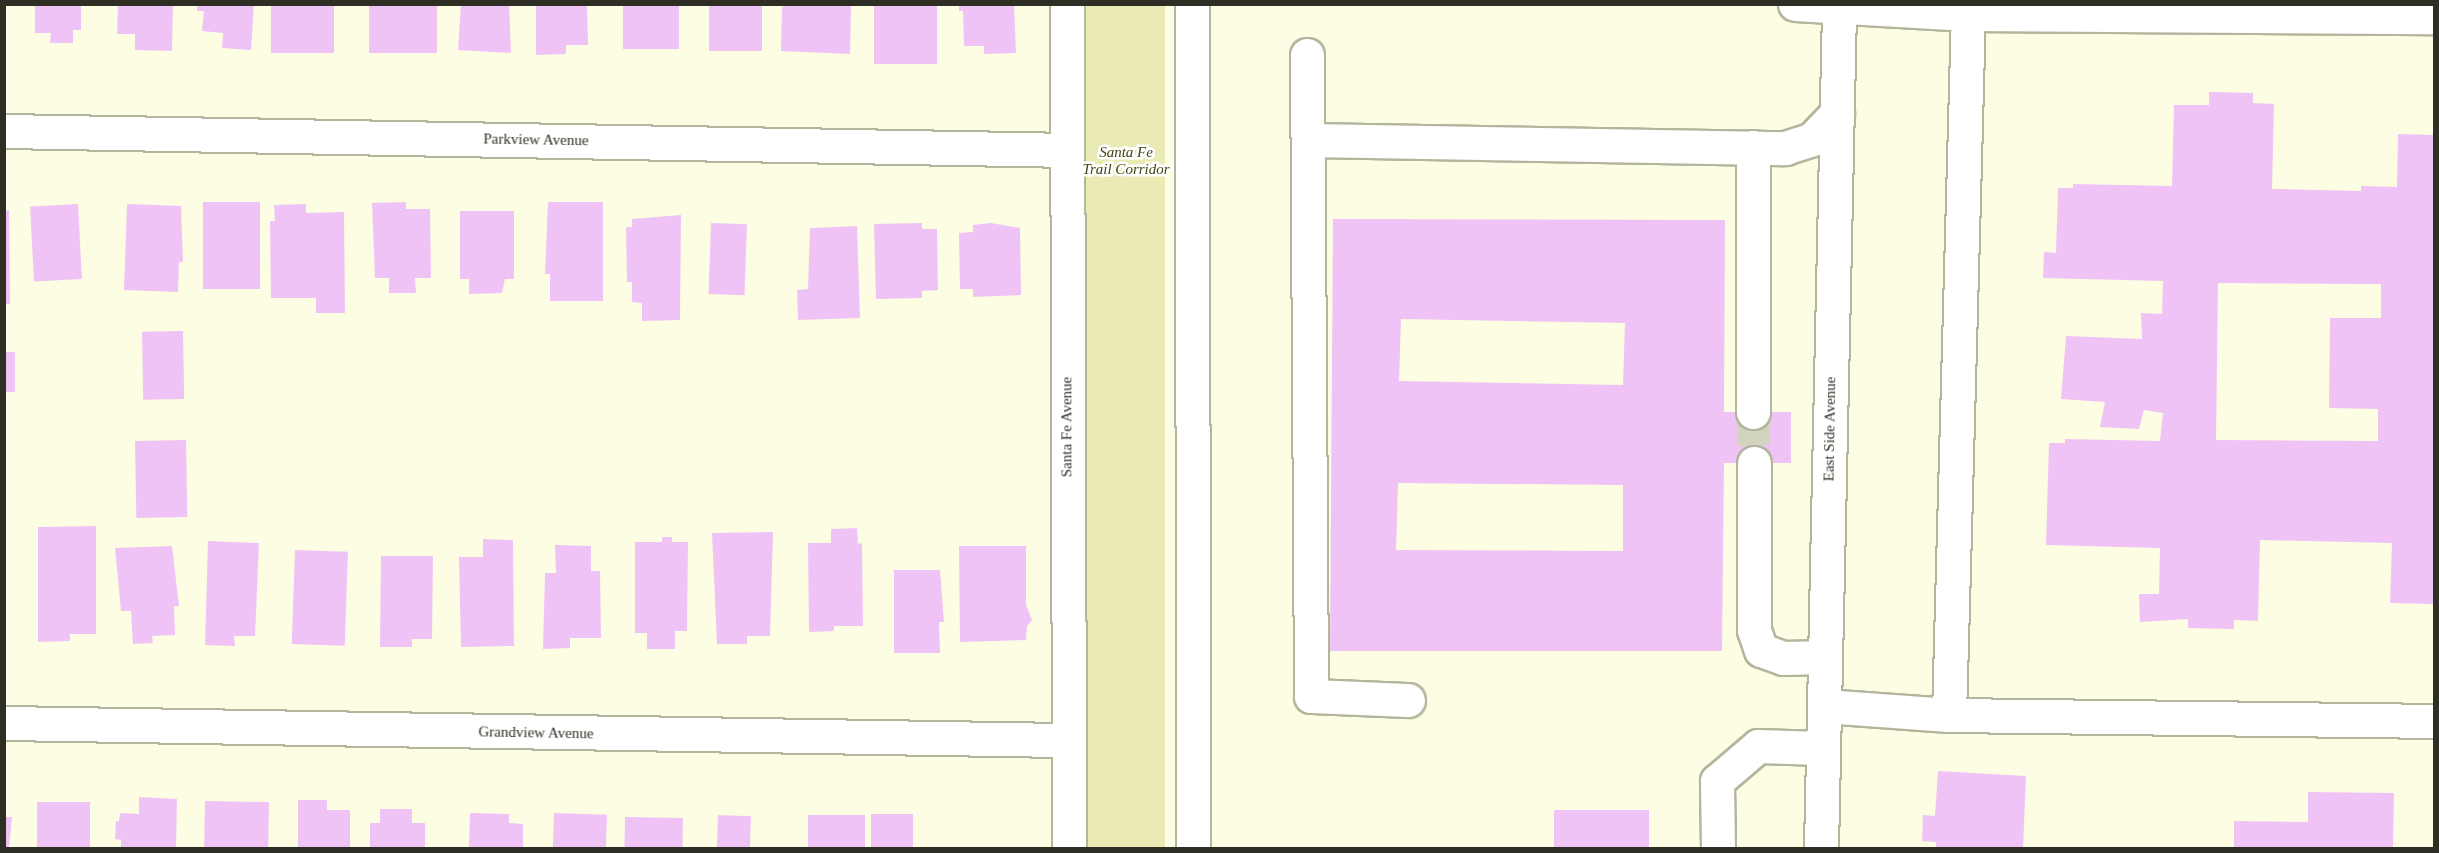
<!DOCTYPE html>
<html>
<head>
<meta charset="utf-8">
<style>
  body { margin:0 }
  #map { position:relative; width:2439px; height:853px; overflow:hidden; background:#fcfde3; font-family:"Times New Roman",serif }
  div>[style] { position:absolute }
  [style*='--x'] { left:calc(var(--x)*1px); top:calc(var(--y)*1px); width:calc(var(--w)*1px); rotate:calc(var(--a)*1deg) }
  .green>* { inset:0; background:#eaebb4; transform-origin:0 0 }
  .building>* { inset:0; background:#f0c3f6; transform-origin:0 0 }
  .minor-tunnel>* { height:33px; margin-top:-16.5px; transform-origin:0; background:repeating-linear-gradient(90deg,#d3d4bd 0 33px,transparent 0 49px) }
  .roads { filter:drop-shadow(2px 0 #b4b59d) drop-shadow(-2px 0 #b4b59d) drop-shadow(0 2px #b4b59d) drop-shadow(0 -2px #b4b59d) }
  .minor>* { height:33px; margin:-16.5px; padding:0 16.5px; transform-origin:16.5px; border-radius:16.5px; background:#fff }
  span { translate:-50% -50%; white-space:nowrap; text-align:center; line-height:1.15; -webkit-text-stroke:5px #fff; paint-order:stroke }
  .street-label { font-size:15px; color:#2e2e24 }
  .park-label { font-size:15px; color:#434311; font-style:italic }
  .frame { position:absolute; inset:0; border:6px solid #2e2e24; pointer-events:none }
</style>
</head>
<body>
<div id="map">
  <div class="green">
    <i style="left:1085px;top:5px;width:80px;height:843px"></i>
  </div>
  <div class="building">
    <i style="clip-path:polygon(35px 4px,81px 4px,81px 30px,73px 30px,73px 43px,50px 43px,51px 33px,35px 33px)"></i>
    <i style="clip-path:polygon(118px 4px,173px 4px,172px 51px,135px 50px,135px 34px,117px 34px)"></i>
    <i style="clip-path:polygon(197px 4px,254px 4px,251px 50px,222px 48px,223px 33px,202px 31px,204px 11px,197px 11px)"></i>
    <i style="left:271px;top:4px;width:63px;height:49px"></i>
    <i style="left:369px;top:4px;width:68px;height:49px"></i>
    <i style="clip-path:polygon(461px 4px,509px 4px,511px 53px,458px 50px)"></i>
    <i style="clip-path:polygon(536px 4px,587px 4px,588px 45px,566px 45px,566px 54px,536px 55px)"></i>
    <i style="left:623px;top:4px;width:56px;height:45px"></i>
    <i style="left:709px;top:4px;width:53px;height:47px"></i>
    <i style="clip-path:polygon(796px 4px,851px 4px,850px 54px,781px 51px,782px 7px)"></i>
    <i style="left:874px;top:4px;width:63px;height:60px"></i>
    <i style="clip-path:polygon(959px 4px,1014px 4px,1016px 53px,984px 54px,984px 46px,964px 46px,963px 11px,959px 11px)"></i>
    <i style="clip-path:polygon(evenodd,2209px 92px,2253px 93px,2253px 103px,2274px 104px,2272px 189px,2361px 191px,2361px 186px,2397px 187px,2398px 134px,2434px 135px,2434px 604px,2390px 603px,2392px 543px,2260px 540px,2258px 621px,2234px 620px,2234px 629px,2188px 628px,2188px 619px,2140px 622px,2139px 594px,2159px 594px,2160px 548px,2046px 545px,2049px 443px,2065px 443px,2065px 439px,2160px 441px,2163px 413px,2144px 410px,2139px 429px,2100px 427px,2105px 402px,2061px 399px,2066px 336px,2142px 339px,2141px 313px,2162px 314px,2163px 281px,2043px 278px,2044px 252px,2056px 253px,2058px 188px,2073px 188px,2073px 184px,2172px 186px,2174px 105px,2209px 105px,2209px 92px,2218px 283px,2381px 284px,2381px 318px,2330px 318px,2329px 408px,2378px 409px,2378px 441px,2216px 440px,2218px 283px)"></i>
    <i style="left:260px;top:202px;width:87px;height:57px;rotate:90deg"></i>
    <i style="clip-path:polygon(406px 202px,406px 209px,430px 209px,431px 278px,415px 278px,416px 293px,389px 293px,389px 278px,375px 278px,372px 203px)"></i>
    <i style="clip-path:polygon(548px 202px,603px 202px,603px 301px,550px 301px,550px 274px,545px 274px)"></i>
    <i style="left:78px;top:204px;width:75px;height:48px;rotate:87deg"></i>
    <i style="clip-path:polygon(127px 204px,181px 206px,183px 262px,179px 262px,178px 292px,124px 290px)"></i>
    <i style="clip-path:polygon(306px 204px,306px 213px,344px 212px,345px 313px,316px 313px,316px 298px,271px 298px,270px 221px,275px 221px,274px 205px)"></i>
    <i style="clip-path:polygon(9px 210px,10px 304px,4px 304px,4px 211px)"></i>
    <i style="clip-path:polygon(460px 211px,514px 211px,514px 279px,505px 279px,502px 293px,469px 294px,469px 279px,460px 279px)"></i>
    <i style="clip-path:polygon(681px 215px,680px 320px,642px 321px,642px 303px,632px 302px,632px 282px,627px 282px,626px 227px,632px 227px,632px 219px)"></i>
    <i style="clip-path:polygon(evenodd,1333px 219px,1725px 220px,1724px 412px,1791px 412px,1791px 463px,1724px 463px,1722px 651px,1330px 651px,1333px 219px,1401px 319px,1625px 323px,1623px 385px,1399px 381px,1401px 319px,1333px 219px,1398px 483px,1623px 485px,1623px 551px,1396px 550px,1398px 483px)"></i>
    <i style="left:711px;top:223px;width:36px;height:71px;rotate:2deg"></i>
    <i style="clip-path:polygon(922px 223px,922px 229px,937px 229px,938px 290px,922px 291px,922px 298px,876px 299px,874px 224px)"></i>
    <i style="clip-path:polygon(991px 223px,1020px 228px,1021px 295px,973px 297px,973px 289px,960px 289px,959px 233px,973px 232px,973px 225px)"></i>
    <i style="clip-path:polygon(857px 226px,860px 318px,798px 320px,797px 290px,808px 289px,810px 228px)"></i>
    <i style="left:183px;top:331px;width:68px;height:41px;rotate:89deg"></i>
    <i style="left:4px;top:352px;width:11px;height:40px"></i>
    <i style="left:186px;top:440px;width:77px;height:51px;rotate:89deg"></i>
    <i style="clip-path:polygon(96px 526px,96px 634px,70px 634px,70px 641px,38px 642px,38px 527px)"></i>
    <i style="clip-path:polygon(857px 528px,858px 544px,862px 543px,863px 626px,834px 626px,834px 631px,809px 632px,808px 543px,831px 543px,831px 529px)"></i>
    <i style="clip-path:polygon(773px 532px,770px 636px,747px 636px,747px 644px,717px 644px,712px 533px)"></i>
    <i style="clip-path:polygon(662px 537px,672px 537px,672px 542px,688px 542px,687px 631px,675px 631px,675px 649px,647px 649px,647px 633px,635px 633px,635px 542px,662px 542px)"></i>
    <i style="clip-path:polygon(483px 539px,513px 540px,514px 646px,461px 647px,459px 557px,483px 557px)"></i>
    <i style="clip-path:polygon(208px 541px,259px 543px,255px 636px,234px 636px,235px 646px,205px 645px)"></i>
    <i style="clip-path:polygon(555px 545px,591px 546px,591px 571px,600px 571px,601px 638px,570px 638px,570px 648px,543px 649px,545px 573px,556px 573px)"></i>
    <i style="clip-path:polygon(172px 546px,179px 606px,174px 606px,175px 635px,152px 636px,153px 643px,133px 644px,131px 611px,121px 611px,115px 548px)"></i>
    <i style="clip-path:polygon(959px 546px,1026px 546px,1026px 605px,1032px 620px,1027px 626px,1026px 640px,960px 642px)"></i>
    <i style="left:295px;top:550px;width:53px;height:94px;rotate:2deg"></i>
    <i style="clip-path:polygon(381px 556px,433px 556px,432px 639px,412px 639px,412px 647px,380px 647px)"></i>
    <i style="clip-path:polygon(894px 570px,940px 570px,944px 622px,939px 622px,940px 653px,894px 653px)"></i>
    <i style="clip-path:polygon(1938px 771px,2026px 776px,2023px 848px,1936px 848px,1936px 842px,1922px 841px,1923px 815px,1935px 816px)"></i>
    <i style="clip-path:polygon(2308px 792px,2394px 793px,2393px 848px,2234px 848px,2234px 821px,2308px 822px)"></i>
    <i style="clip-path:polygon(139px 797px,177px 799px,176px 848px,121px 848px,121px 840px,115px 839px,116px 821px,119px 821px,120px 813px,139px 814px)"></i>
    <i style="clip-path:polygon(298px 800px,327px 800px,327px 810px,350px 810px,350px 848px,298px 848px)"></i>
    <i style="left:205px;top:801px;width:64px;height:47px;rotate:1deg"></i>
    <i style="left:37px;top:802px;width:53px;height:46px"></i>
    <i style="clip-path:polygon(380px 809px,412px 809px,412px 823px,425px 823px,425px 848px,370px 848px,370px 823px,380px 823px)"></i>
    <i style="left:1649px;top:810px;width:38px;height:95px;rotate:90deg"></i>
    <i style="clip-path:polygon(470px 813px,509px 814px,509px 823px,523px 824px,523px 848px,469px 848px)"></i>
    <i style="left:554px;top:813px;width:53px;height:35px;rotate:2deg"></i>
    <i style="left:871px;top:814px;width:42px;height:34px"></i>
    <i style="left:718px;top:815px;width:33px;height:33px;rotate:2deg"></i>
    <i style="left:865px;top:815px;width:33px;height:57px;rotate:90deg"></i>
    <i style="clip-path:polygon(4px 817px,12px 817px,9px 848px,4px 848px)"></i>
    <i style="left:625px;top:817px;width:58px;height:31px;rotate:1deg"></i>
  </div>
  <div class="minor-tunnel">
    <i style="--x:1753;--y:412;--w:51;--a:88.9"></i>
  </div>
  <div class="roads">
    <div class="minor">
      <i style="--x:1067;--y:4;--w:844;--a:89.86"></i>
      <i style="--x:1192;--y:4;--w:844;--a:89.93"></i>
      <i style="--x:1795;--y:4;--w:173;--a:3.3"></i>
      <i style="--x:1968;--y:14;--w:466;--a:0.4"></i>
      <i style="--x:1307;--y:55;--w:641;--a:89.64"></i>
      <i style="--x:1311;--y:696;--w:97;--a:2.4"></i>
      <i style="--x:4;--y:131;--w:1063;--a:1.02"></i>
      <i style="--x:1309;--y:140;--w:476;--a:1"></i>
      <i style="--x:1785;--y:148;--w:28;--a:-18"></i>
      <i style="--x:1812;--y:139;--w:36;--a:-46"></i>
      <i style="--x:1753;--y:147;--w:265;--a:90"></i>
      <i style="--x:1754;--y:463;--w:167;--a:90"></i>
      <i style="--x:1754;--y:630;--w:21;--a:71"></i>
      <i style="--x:1761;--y:650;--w:23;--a:20"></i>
      <i style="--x:1783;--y:658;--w:42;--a:-1.4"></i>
      <i style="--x:1824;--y:706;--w:125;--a:4.1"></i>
      <i style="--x:1949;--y:715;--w:485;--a:0.7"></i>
      <i style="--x:1949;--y:715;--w:701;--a:-88.45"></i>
      <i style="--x:4;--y:723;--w:1064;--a:0.92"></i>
      <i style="--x:1718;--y:848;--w:67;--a:-90.9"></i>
      <i style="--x:1717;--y:781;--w:54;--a:-40.5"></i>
      <i style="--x:1758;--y:746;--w:63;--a:1.8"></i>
      <i style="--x:1821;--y:848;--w:839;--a:-88.77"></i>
    </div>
  </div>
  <div class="street-label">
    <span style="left:536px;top:140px;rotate:1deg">Parkview Avenue</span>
    <span style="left:1067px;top:427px;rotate:-90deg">Santa Fe Avenue</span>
    <span style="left:1830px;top:429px;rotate:-89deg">East Side Avenue</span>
    <span style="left:536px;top:733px;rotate:1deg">Grandview Avenue</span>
  </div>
  <div class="park-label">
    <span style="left:1126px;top:161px">Santa Fe<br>Trail Corridor</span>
  </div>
  <div class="frame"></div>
</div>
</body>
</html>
